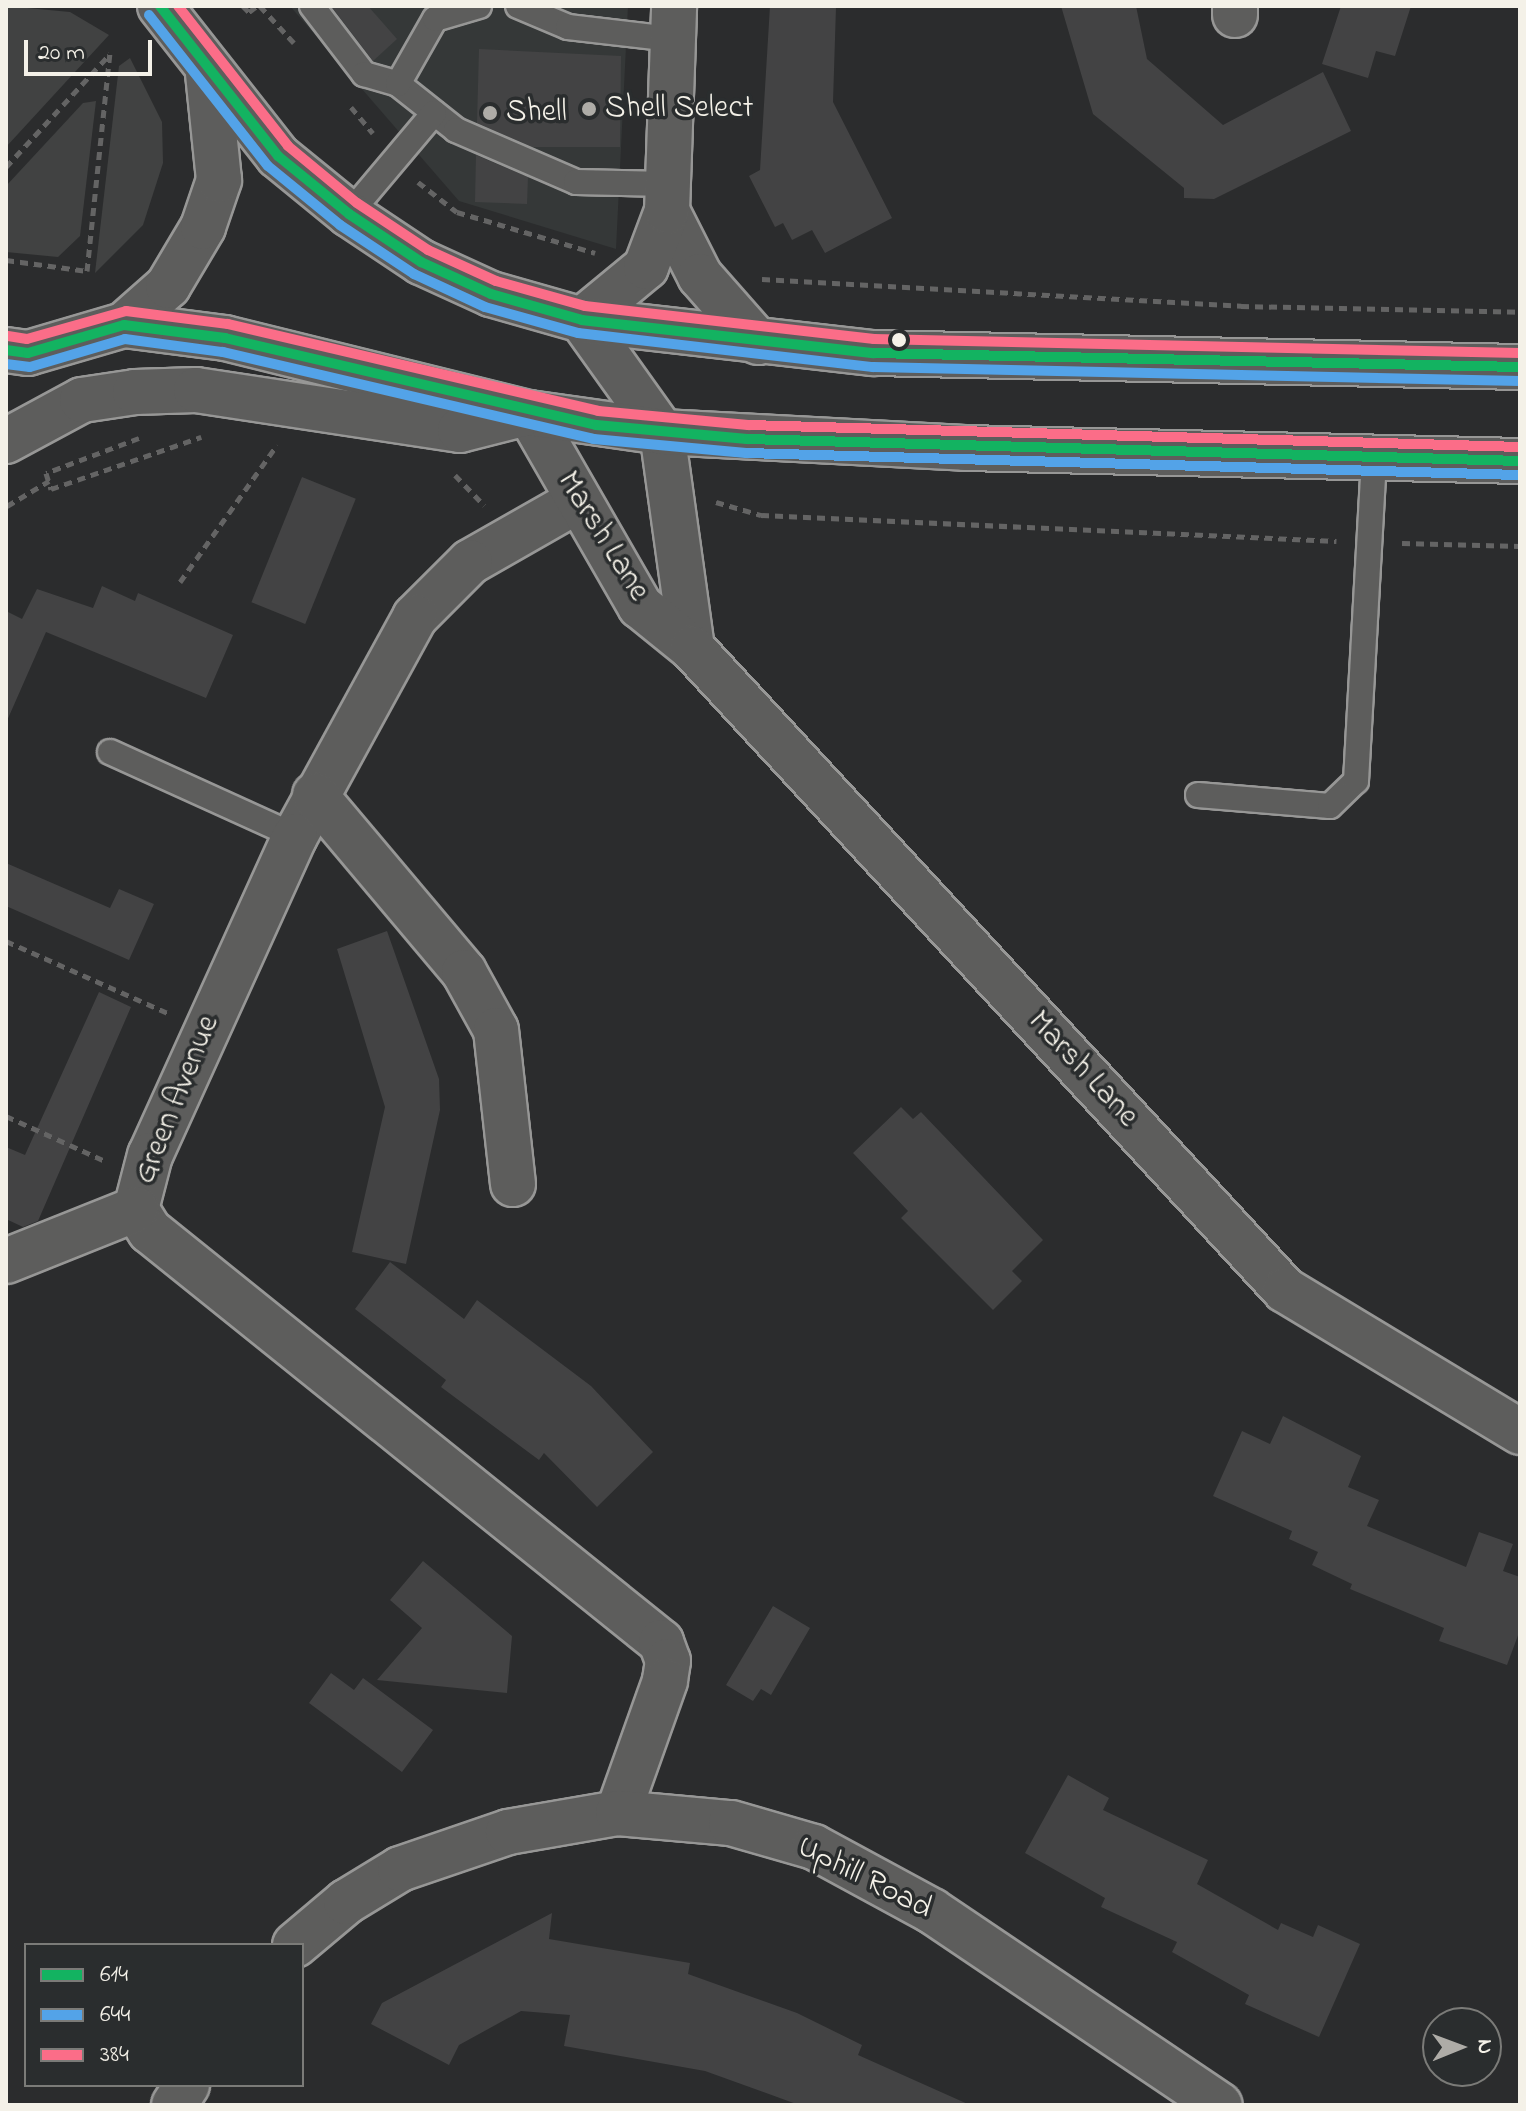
<!DOCTYPE html>
<html>
<head>
<meta charset="utf-8">
<style>
  body { margin:0 }
  #map { position:relative; width:1526px; height:2111px; overflow:hidden; background:#2b2c2d; font-family:"Indie Flower",sans-serif }
  div>[style] { position:absolute }
  [style*='--x'] { left:calc(var(--x)*1px); top:calc(var(--y)*1px); width:calc(var(--w)*1px); rotate:calc(var(--a)*1deg) }
  .built>* { inset:0; background:#353838 }
  .green>* { inset:0; background:#414242 }
  .building>* { inset:0; background:#434344; transform-origin:0 0 }
  .path>* { height:5px; margin-top:-2.5px; transform-origin:0; background:repeating-linear-gradient(90deg,#646464 0 8px,transparent 0 14px) }
  .roads { filter:drop-shadow(2px 0 #979796) drop-shadow(-2px 0 #979796) drop-shadow(0 2px #979796) drop-shadow(0 -2px #979796) }
  .service>* { height:24px; margin:-12px; padding:0 12px; transform-origin:12px; border-radius:12px; background:#5d5d5c }
  .minor>* { height:44px; margin:-22px; padding:0 22px; transform-origin:22px; border-radius:22px; background:#5d5d5c }
  .primary>* { height:44px; margin:-22px; padding:0 22px; transform-origin:22px; border-radius:22px; background:#5d5d5c }
  .trunk>* { height:44px; margin:-22px; padding:0 22px; transform-origin:22px; border-radius:22px; background:#5d5d5c }
  .bus-1>* { height:10px; margin:-5px; padding:0 5px; transform-origin:5px; border-radius:5px; background:#13b361 }
  .bus-2>* { height:10px; margin:-5px; padding:0 5px; transform-origin:5px; border-radius:5px; background:#53a3e8 }
  .bus-3>* { height:10px; margin:-5px; padding:0 5px; transform-origin:5px; border-radius:5px; background:#fb6d88 }
  .dots>* { width:22px; height:22px; translate:-50% -50%; box-sizing:border-box; border:4px solid #2a2d2e; border-radius:50% }
  span { translate:-50% -50%; white-space:nowrap; text-align:center; line-height:1.15; -webkit-text-stroke:7px #2a2d2e; paint-order:stroke }
  .poi-label { font-size:32px; color:#f4f1e8 }
  .left { translate:0 -50%; text-align:left }
  .street-label { font-size:32px; color:#f4f1e8 }
  .frame { position:absolute; inset:0; border:8px solid #f4f1e8; pointer-events:none }
  .legend { position:absolute; left:24px; top:1943px; width:280px; height:144px; box-sizing:border-box; background:#2a2d2e; border:2px solid #7b7b78; margin:0; padding:10px 14px; list-style:none; font-size:24px; color:#f4f1e8 }
  .legend li { display:flex; align-items:center; gap:16px; height:40px }
  .legend b { width:40px; border:2px solid #7b7b78 }
  .north { position:absolute; left:1422px; top:2007px; width:80px; height:80px; box-sizing:border-box; background:#2a2d2e; border:2px solid #7b7b78; border-radius:50%; rotate:89deg; font-size:22px; font-weight:700; line-height:32px; text-align:center; color:#f4f1e8 }
  .north::after { content:''; display:block; margin:auto; width:28px; height:36px; background:#aeaca7; clip-path:polygon(50% 0,100% 100%,50% 72%,0 100%) }
  .scale { position:absolute; left:24px; top:40px; width:128px; height:36px; box-sizing:border-box; border:4px solid #f4f1e8; border-top:0; padding-left:10px; font-size:24px; line-height:28px; white-space:nowrap; color:#f4f1e8; -webkit-text-stroke:6px #2a2d2e; paint-order:stroke }
</style>
</head>
<body>
<div id="map">
  <div class="built">
    <i style="clip-path:polygon(290px 6px,628px 6px,616px 249px,459px 201px)"></i>
  </div>
  <div class="green">
    <i style="clip-path:polygon(6px 6px,70px 12px,109px 35px,6px 147px)"></i>
    <i style="clip-path:polygon(130px 58px,162px 122px,163px 163px,143px 225px,95px 273px,119px 66px)"></i>
    <i style="clip-path:polygon(96px 101px,80px 236px,58px 257px,6px 252px,6px 186px,83px 103px)"></i>
  </div>
  <div class="building">
    <i style="clip-path:polygon(331px 6px,368px 6px,397px 39px,373px 61px)"></i>
    <i style="clip-path:polygon(770px 6px,836px 7px,833px 102px,892px 218px,825px 253px,812px 230px,792px 240px,783px 223px,775px 227px,749px 176px,760px 170px)"></i>
    <i style="clip-path:polygon(1061px 6px,1136px 6px,1147px 59px,1223px 125px,1323px 72px,1351px 131px,1214px 199px,1184px 198px,1184px 188px,1093px 114px)"></i>
    <i style="clip-path:polygon(1341px 6px,1411px 6px,1395px 56px,1376px 51px,1368px 78px,1322px 64px)"></i>
    <i style="clip-path:polygon(479px 49px,621px 56px,620px 147px,532px 147px,477px 123px)"></i>
    <i style="clip-path:polygon(476px 155px,528px 177px,527px 204px,475px 202px)"></i>
    <i style="left:302px;top:477px;width:58px;height:135px;rotate:22deg"></i>
    <i style="clip-path:polygon(102px 586px,135px 601px,138px 593px,233px 635px,206px 698px,46px 632px,6px 723px,6px 611px,22px 619px,37px 589px,93px 608px)"></i>
    <i style="clip-path:polygon(6px 863px,110px 908px,119px 889px,154px 904px,129px 960px,6px 906px)"></i>
    <i style="clip-path:polygon(387px 931px,439px 1079px,440px 1110px,406px 1264px,352px 1252px,385px 1107px,337px 949px)"></i>
    <i style="clip-path:polygon(99px 992px,131px 1007px,38px 1221px,23px 1227px,6px 1219px,6px 1147px,25px 1155px)"></i>
    <i style="clip-path:polygon(901px 1107px,913px 1119px,921px 1112px,1043px 1240px,1012px 1271px,1022px 1281px,993px 1310px,901px 1218px,908px 1211px,853px 1153px)"></i>
    <i style="clip-path:polygon(390px 1262px,464px 1319px,477px 1300px,591px 1386px,653px 1452px,597px 1507px,544px 1453px,539px 1460px,441px 1387px,446px 1380px,355px 1309px)"></i>
    <i style="clip-path:polygon(1283px 1416px,1361px 1456px,1348px 1487px,1379px 1500px,1367px 1526px,1466px 1567px,1479px 1532px,1513px 1544px,1503px 1571px,1520px 1577px,1520px 1630px,1507px 1665px,1439px 1641px,1444px 1628px,1350px 1589px,1352px 1584px,1312px 1565px,1318px 1552px,1289px 1539px,1292px 1531px,1213px 1496px,1242px 1431px,1270px 1444px)"></i>
    <i style="clip-path:polygon(423px 1561px,512px 1636px,507px 1693px,377px 1680px,422px 1628px,390px 1600px)"></i>
    <i style="clip-path:polygon(773px 1606px,810px 1628px,771px 1695px,761px 1689px,753px 1701px,726px 1685px)"></i>
    <i style="clip-path:polygon(331px 1673px,354px 1690px,363px 1678px,433px 1730px,402px 1772px,309px 1703px)"></i>
    <i style="clip-path:polygon(1068px 1775px,1109px 1798px,1103px 1810px,1208px 1860px,1197px 1884px,1278px 1930px,1281px 1923px,1313px 1937px,1318px 1925px,1360px 1944px,1319px 2037px,1245px 2004px,1249px 1995px,1172px 1952px,1177px 1942px,1101px 1907px,1105px 1898px,1025px 1853px)"></i>
    <i style="clip-path:polygon(552px 1913px,549px 1939px,690px 1963px,688px 1974px,797px 2013px,862px 2045px,858px 2055px,970px 2105px,799px 2105px,705px 2071px,564px 2046px,570px 2015px,521px 2011px,459px 2045px,449px 2065px,371px 2024px,382px 2003px)"></i>
  </div>
  <div class="path">
    <i style="--x:243;--y:6;--w:8;--a:45"></i>
    <i style="--x:249;--y:12;--w:10;--a:-37"></i>
    <i style="--x:260;--y:6;--w:50;--a:47.4"></i>
    <i style="--x:351;--y:107;--w:34;--a:50"></i>
    <i style="--x:6;--y:167;--w:154;--a:-47.4"></i>
    <i style="--x:418;--y:182;--w:49;--a:37.6"></i>
    <i style="--x:457;--y:212;--w:144;--a:16.5"></i>
    <i style="--x:6;--y:260;--w:82;--a:7.7"></i>
    <i style="--x:87;--y:271;--w:219;--a:-84"></i>
    <i style="--x:762;--y:279;--w:480;--a:3.2"></i>
    <i style="--x:1241;--y:306;--w:279;--a:1.2"></i>
    <i style="--x:139;--y:438;--w:99;--a:159.4"></i>
    <i style="--x:46;--y:473;--w:17;--a:73"></i>
    <i style="--x:51;--y:489;--w:159;--a:-19.1"></i>
    <i style="--x:455;--y:475;--w:42;--a:46"></i>
    <i style="--x:716;--y:502;--w:47;--a:16.1"></i>
    <i style="--x:761;--y:515;--w:576;--a:2.59"></i>
    <i style="--x:7;--y:506;--w:49;--a:-30.8"></i>
    <i style="--x:1402;--y:543;--w:118;--a:1.5"></i>
    <i style="--x:180;--y:582;--w:168;--a:-54.7"></i>
    <i style="--x:6;--y:941;--w:177;--a:24"></i>
    <i style="--x:6;--y:1116;--w:107;--a:24.4"></i>
  </div>
  <div class="roads">
    <div class="service">
      <i style="--x:312;--y:6;--w:86;--a:52.6"></i>
      <i style="--x:364;--y:74;--w:35;--a:16"></i>
      <i style="--x:398;--y:84;--w:74;--a:38.4"></i>
      <i style="--x:456;--y:130;--w:131;--a:23.4"></i>
      <i style="--x:576;--y:182;--w:91;--a:1.3"></i>
      <i style="--x:518;--y:6;--w:54;--a:22.8"></i>
      <i style="--x:568;--y:27;--w:105;--a:6.6"></i>
      <i style="--x:398;--y:84;--w:75;--a:-60.4"></i>
      <i style="--x:435;--y:19;--w:46;--a:-16.5"></i>
      <i style="--x:349;--y:214;--w:132;--a:-49.9"></i>
      <i style="--x:110;--y:752;--w:203;--a:24.4"></i>
      <i style="--x:1198;--y:795;--w:132;--a:4.8"></i>
      <i style="--x:1330;--y:806;--w:36;--a:-44"></i>
      <i style="--x:1356;--y:781;--w:324;--a:-86.8"></i>
    </div>
    <div class="minor">
      <i style="--x:1235;--y:15;--w:9;--a:-90"></i>
      <i style="--x:667;--y:211;--w:73;--a:63.1"></i>
      <i style="--x:700;--y:276;--w:88;--a:48.7"></i>
      <i style="--x:582;--y:320;--w:83;--a:-39.6"></i>
      <i style="--x:646;--y:267;--w:60;--a:-69.4"></i>
      <i style="--x:667;--y:211;--w:205;--a:-88"></i>
      <i style="--x:577;--y:501;--w:123;--a:150.3"></i>
      <i style="--x:470;--y:562;--w:78;--a:135"></i>
      <i style="--x:415;--y:617;--w:250;--a:118.7"></i>
      <i style="--x:295;--y:836;--w:350;--a:114.4"></i>
      <i style="--x:150;--y:1155;--w:56;--a:104.5"></i>
      <i style="--x:136;--y:1209;--w:26;--a:58"></i>
      <i style="--x:150;--y:1231;--w:656;--a:38.81"></i>
      <i style="--x:661;--y:1642;--w:20;--a:70"></i>
      <i style="--x:668;--y:1661;--w:20;--a:99"></i>
      <i style="--x:665;--y:1681;--w:140;--a:109.6"></i>
      <i style="--x:315;--y:795;--w:231;--a:49.9"></i>
      <i style="--x:464;--y:972;--w:66;--a:61.1"></i>
      <i style="--x:496;--y:1030;--w:155;--a:83.7"></i>
      <i style="--x:6;--y:1261;--w:140;--a:-21.8"></i>
      <i style="--x:295;--y:1945;--w:67;--a:-40.1"></i>
      <i style="--x:346;--y:1902;--w:63;--a:-31.4"></i>
      <i style="--x:400;--y:1869;--w:114;--a:-18.9"></i>
      <i style="--x:508;--y:1832;--w:112;--a:-9.8"></i>
      <i style="--x:618;--y:1813;--w:113;--a:5.1"></i>
      <i style="--x:731;--y:1823;--w:86;--a:16.1"></i>
      <i style="--x:814;--y:1847;--w:134;--a:28.5"></i>
      <i style="--x:932;--y:1911;--w:347;--a:34"></i>
      <i style="--x:174;--y:2105;--w:24;--a:-57"></i>
    </div>
    <div class="primary">
      <i style="--x:582;--y:320;--w:138;--a:54.5"></i>
      <i style="--x:662;--y:432;--w:218;--a:82.1"></i>
      <i style="--x:529;--y:413;--w:223;--a:60.1"></i>
      <i style="--x:640;--y:606;--w:67;--a:38.9"></i>
      <i style="--x:692;--y:648;--w:874;--a:47.27"></i>
      <i style="--x:1285;--y:1290;--w:275;--a:31.1"></i>
    </div>
    <div class="trunk">
      <i style="--x:160;--y:6;--w:191;--a:51.8"></i>
      <i style="--x:278;--y:156;--w:92;--a:39.2"></i>
      <i style="--x:349;--y:214;--w:87;--a:33.7"></i>
      <i style="--x:421;--y:262;--w:77;--a:24.6"></i>
      <i style="--x:491;--y:294;--w:95;--a:15.9"></i>
      <i style="--x:582;--y:320;--w:293;--a:6.5"></i>
      <i style="--x:873;--y:353;--w:647;--a:1.24"></i>
      <i style="--x:124;--y:325;--w:102;--a:7.3"></i>
      <i style="--x:225;--y:338;--w:313;--a:13.9"></i>
      <i style="--x:529;--y:413;--w:134;--a:8.1"></i>
      <i style="--x:662;--y:432;--w:303;--a:3"></i>
      <i style="--x:965;--y:448;--w:555;--a:1.34"></i>
      <i style="--x:6;--y:350;--w:22;--a:8"></i>
      <i style="--x:28;--y:353;--w:100;--a:-16.3"></i>
      <i style="--x:124;--y:325;--w:59;--a:-41.6"></i>
      <i style="--x:168;--y:286;--w:69;--a:-59.3"></i>
      <i style="--x:203;--y:227;--w:50;--a:-71.2"></i>
      <i style="--x:219;--y:180;--w:107;--a:-95.9"></i>
      <i style="--x:6;--y:441;--w:86;--a:-28.3"></i>
      <i style="--x:82;--y:400;--w:54;--a:-8.6"></i>
      <i style="--x:135;--y:392;--w:61;--a:-1.9"></i>
      <i style="--x:196;--y:390;--w:267;--a:8.6"></i>
      <i style="--x:460;--y:430;--w:65;--a:-14.3"></i>
    </div>
  </div>
  <div class="bus-1">
    <i style="--x:160;--y:6;--w:191;--a:51.8"></i>
    <i style="--x:278;--y:156;--w:92;--a:39.2"></i>
    <i style="--x:349;--y:214;--w:87;--a:33.7"></i>
    <i style="--x:421;--y:262;--w:77;--a:24.6"></i>
    <i style="--x:491;--y:294;--w:95;--a:15.9"></i>
    <i style="--x:582;--y:320;--w:293;--a:6.5"></i>
    <i style="--x:873;--y:353;--w:647;--a:1.24"></i>
    <i style="--x:6;--y:350;--w:22;--a:8"></i>
    <i style="--x:28;--y:353;--w:100;--a:-16.3"></i>
    <i style="--x:124;--y:325;--w:102;--a:7.3"></i>
    <i style="--x:225;--y:338;--w:381;--a:13.2"></i>
    <i style="--x:596;--y:425;--w:152;--a:5.3"></i>
    <i style="--x:747;--y:439;--w:773;--a:1.63"></i>
  </div>
  <div class="bus-2">
    <i style="--x:149;--y:15;--w:192;--a:51.8"></i>
    <i style="--x:268;--y:166;--w:93;--a:39.3"></i>
    <i style="--x:340;--y:225;--w:89;--a:33.5"></i>
    <i style="--x:414;--y:274;--w:78;--a:24.9"></i>
    <i style="--x:485;--y:307;--w:97;--a:15.6"></i>
    <i style="--x:578;--y:333;--w:297;--a:6.6"></i>
    <i style="--x:873;--y:367;--w:647;--a:1.24"></i>
    <i style="--x:6;--y:364;--w:24;--a:7"></i>
    <i style="--x:30;--y:367;--w:99;--a:-16.4"></i>
    <i style="--x:125;--y:339;--w:99;--a:7.6"></i>
    <i style="--x:223;--y:352;--w:380;--a:13.2"></i>
    <i style="--x:593;--y:439;--w:154;--a:5.2"></i>
    <i style="--x:746;--y:453;--w:774;--a:1.63"></i>
  </div>
  <div class="bus-3">
    <i style="--x:178;--y:6;--w:178;--a:51.8"></i>
    <i style="--x:288;--y:146;--w:89;--a:39.6"></i>
    <i style="--x:357;--y:203;--w:85;--a:33.5"></i>
    <i style="--x:428;--y:250;--w:75;--a:24.5"></i>
    <i style="--x:496;--y:281;--w:92;--a:15.7"></i>
    <i style="--x:585;--y:306;--w:291;--a:6.5"></i>
    <i style="--x:874;--y:339;--w:646;--a:1.24"></i>
    <i style="--x:8;--y:336;--w:19;--a:9"></i>
    <i style="--x:27;--y:339;--w:103;--a:-15.8"></i>
    <i style="--x:126;--y:311;--w:103;--a:7.3"></i>
    <i style="--x:228;--y:324;--w:380;--a:13.2"></i>
    <i style="--x:598;--y:411;--w:151;--a:5.3"></i>
    <i style="--x:748;--y:425;--w:772;--a:1.63"></i>
  </div>
  <div class="dots">
    <i style="left:589px;top:109px;background:#aeaca7"></i>
    <i style="left:490px;top:113px;background:#aeaca7"></i>
    <i style="left:899px;top:340px;background:#f4f1e8"></i>
  </div>
  <div class="poi-label">
    <span class="left" style="left:605px;top:109px">Shell Select</span>
    <span class="left" style="left:506px;top:113px">Shell</span>
  </div>
  <div class="street-label">
    <span style="left:602px;top:537px;rotate:58deg">Marsh Lane</span>
    <span style="left:1082px;top:1070px;rotate:47deg">Marsh Lane</span>
    <span style="left:178px;top:1100px;rotate:-68deg">Green Avenue</span>
    <span style="left:864px;top:1879px;rotate:27deg">Uphill Road</span>
  </div>
  <div class="frame"></div>
  <ul class="legend">
  <li><b style="height:10px;background:#13b361"></b>614</li>
  <li><b style="height:10px;background:#53a3e8"></b>644</li>
  <li><b style="height:10px;background:#fb6d88"></b>384</li>
  </ul>
  <div class="north">N</div>
  <div class="scale">20 m</div>
</div>
</body>
</html>
